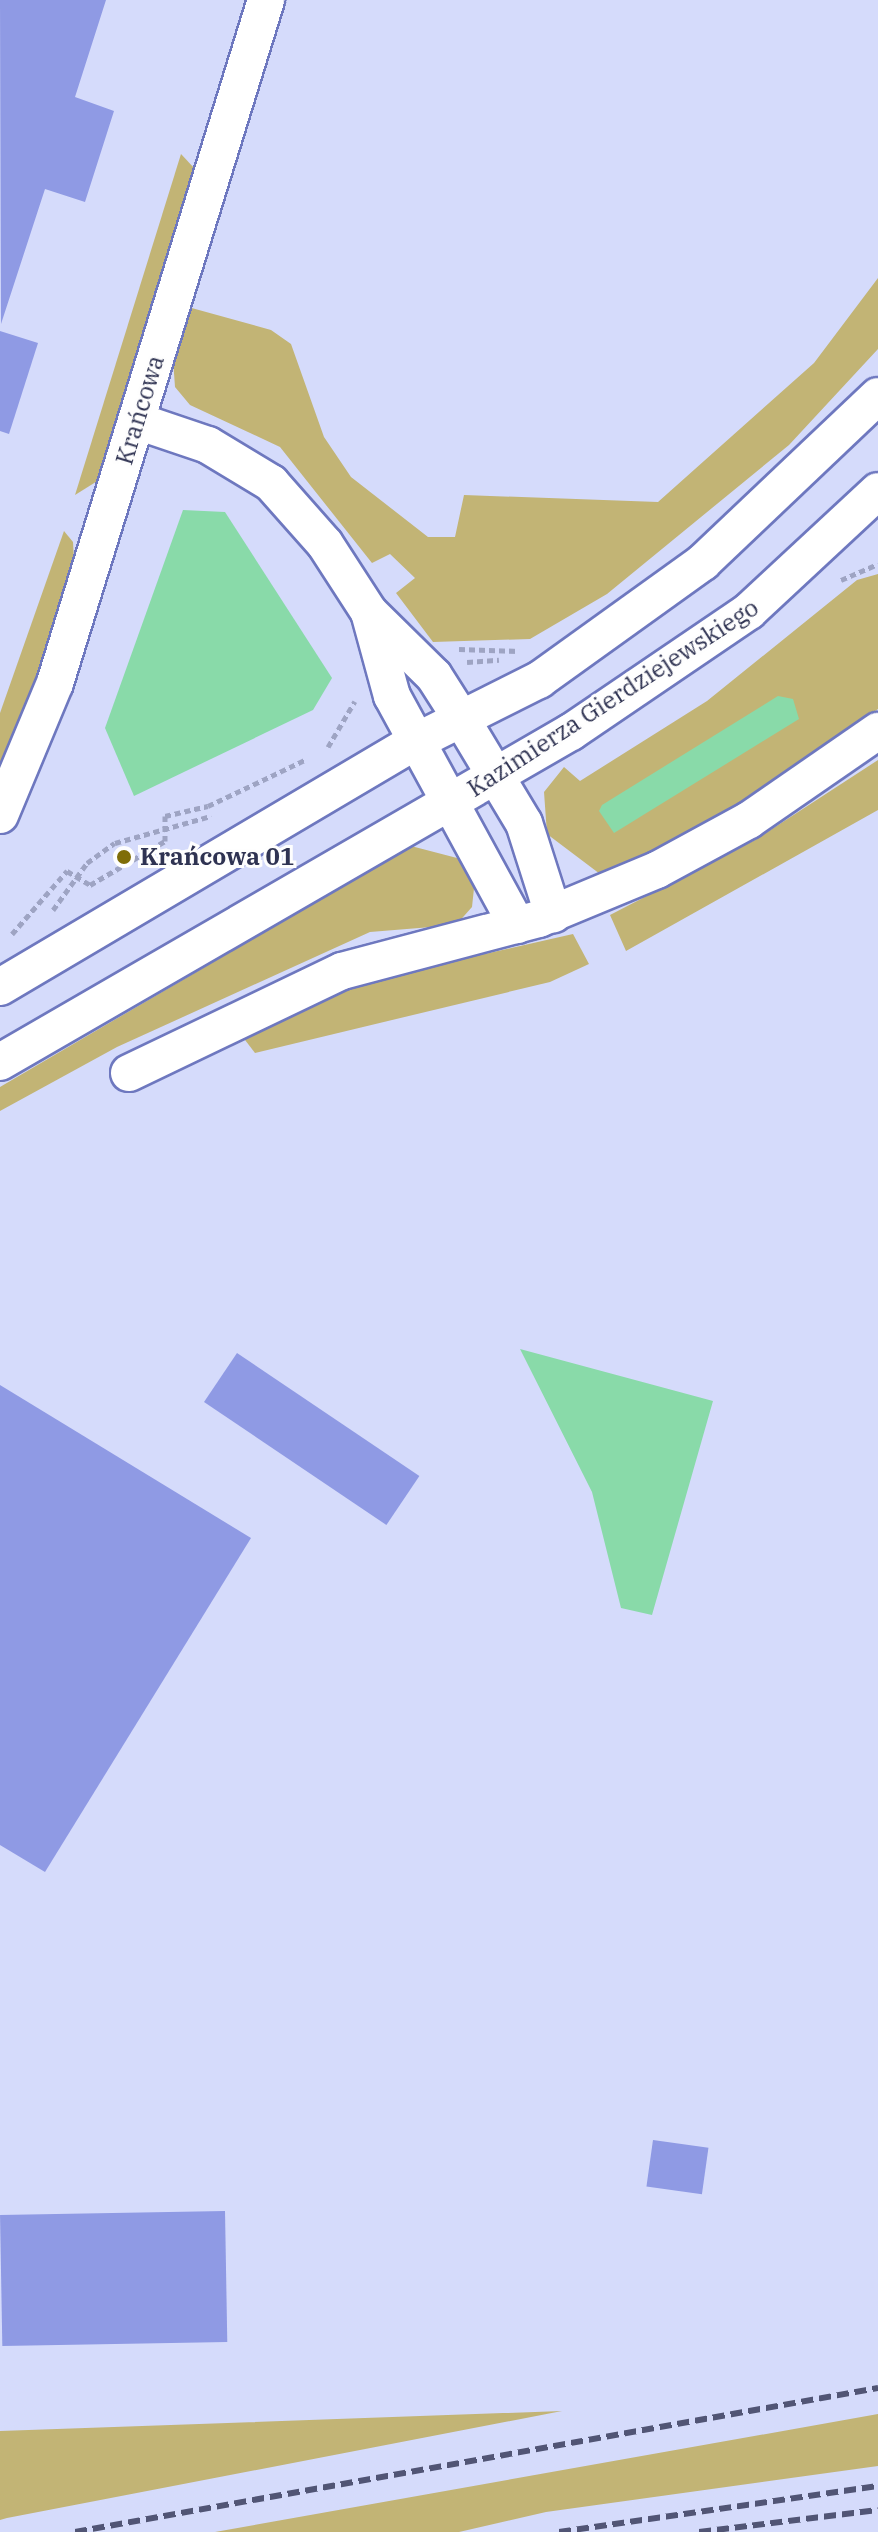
<!DOCTYPE html>
<html>
<head>
<meta charset="utf-8">
<style>
  body { margin:0 }
  #map { position:relative; width:878px; height:2532px; overflow:hidden; background:#d5dbfb; font-family:"IBM Plex Serif",serif }
  div>[style] { position:absolute }
  [style*='--x'] { left:calc(var(--x)*1px); top:calc(var(--y)*1px); width:calc(var(--w)*1px); rotate:calc(var(--a)*1deg) }
  .green>* { inset:0; background:#c2b475 }
  .water>* { inset:0; background:#89daa9 }
  .building>* { inset:0; background:#8f9ae4; transform-origin:0 0 }
  .path>* { height:5px; margin-top:-2.5px; transform-origin:0; background:repeating-linear-gradient(90deg,#9ea4c3 0 6px,transparent 0 10px) }
  .roads { filter:drop-shadow(2px 0 #6e78bf) drop-shadow(-2px 0 #6e78bf) drop-shadow(0 2px #6e78bf) drop-shadow(0 -2px #6e78bf) }
  .minor>* { height:36px; margin:-18px; padding:0 18px; transform-origin:18px; border-radius:18px; background:#fff }
  .rail>* { height:6px; margin-top:-3px; transform-origin:0; background:repeating-linear-gradient(90deg,#515575 0 12px,transparent 0 18px) }
  .dots>* { width:22px; height:22px; translate:-50% -50%; box-sizing:border-box; border:4px solid #fefefe; border-radius:50% }
  span { translate:-50% -50%; white-space:nowrap; text-align:center; line-height:1.15; -webkit-text-stroke:6px #fefefe; paint-order:stroke }
  .street-label { font-size:24px; color:#2f3352 }
  .poi-label { font-size:24px; color:#2f3352; font-weight:700 }
  .left { translate:0 -50%; text-align:left }
</style>
</head>
<body>
<div id="map">
  <div class="green">
    <i style="clip-path:polygon(181px 154px,195px 169px,108px 455px,99px 480px,75px 495px)"></i>
    <i style="clip-path:polygon(878px 278px,878px 349px,789px 445px,607px 594px,530px 639px,433px 642px,396px 593px,415px 578px,390px 554px,372px 563px,280px 447px,190px 405px,175px 387px,173px 359px,188px 307px,271px 330px,291px 344px,324px 437px,351px 477px,428px 537px,455px 537px,464px 495px,658px 502px,814px 363px)"></i>
    <i style="clip-path:polygon(64px 531px,73px 542px,74px 560px,42px 667px,0 763px,0 713px)"></i>
    <i style="clip-path:polygon(878px 574px,878px 709px,720px 817px,623px 867px,600px 874px,547px 834px,544px 792px,564px 767px,580px 781px,707px 701px,857px 580px)"></i>
    <i style="clip-path:polygon(878px 760px,878px 810px,626px 951px,610px 915px,755px 840px)"></i>
    <i style="clip-path:polygon(411px 846px,457px 858px,475px 879px,472px 907px,456px 925px,370px 932px,117px 1047px,0 1111px,0 1087px)"></i>
    <i style="clip-path:polygon(573px 934px,589px 964px,550px 982px,255px 1053px,242px 1036px,348px 985px)"></i>
    <i style="clip-path:polygon(562px 2411px,7px 2518px,0 2520px,0 2431px)"></i>
    <i style="clip-path:polygon(878px 2414px,878px 2466px,546px 2512px,459px 2532px,215px 2532px)"></i>
  </div>
  <div class="water">
    <i style="clip-path:polygon(183px 510px,225px 512px,332px 678px,313px 710px,134px 796px,105px 728px)"></i>
    <i style="clip-path:polygon(778px 696px,793px 699px,799px 719px,614px 833px,599px 811px,602px 805px)"></i>
    <i style="clip-path:polygon(520px 1349px,713px 1401px,652px 1615px,621px 1608px,592px 1492px)"></i>
  </div>
  <div class="building">
    <i style="clip-path:polygon(0 0,106px 0,75px 97px,114px 111px,85px 202px,45px 189px,1px 324px)"></i>
    <i style="clip-path:polygon(0 331px,38px 343px,9px 434px,0 431px)"></i>
    <i style="left:237px;top:1353px;width:220px;height:59px;rotate:34deg"></i>
    <i style="clip-path:polygon(0 1385px,251px 1538px,45px 1872px,0 1845px)"></i>
    <i style="left:653px;top:2140px;width:56px;height:47px;rotate:8deg"></i>
    <i style="left:225px;top:2211px;width:131px;height:225px;rotate:89deg"></i>
  </div>
  <div class="path">
    <i style="--x:841;--y:580;--w:40;--a:-23.4"></i>
    <i style="--x:459;--y:649;--w:60;--a:1.9"></i>
    <i style="--x:467;--y:662;--w:32;--a:-4"></i>
    <i style="--x:328;--y:747;--w:53;--a:-59.6"></i>
    <i style="--x:53;--y:910;--w:58;--a:-54.1"></i>
    <i style="--x:87;--y:863;--w:34;--a:-36"></i>
    <i style="--x:115;--y:843;--w:100;--a:-15.7"></i>
    <i style="--x:12;--y:934;--w:84;--a:-48.9"></i>
    <i style="--x:67;--y:871;--w:27;--a:31"></i>
    <i style="--x:90;--y:885;--w:87;--a:-30.4"></i>
    <i style="--x:165;--y:841;--w:25;--a:-90"></i>
    <i style="--x:165;--y:816;--w:44;--a:-13.1"></i>
    <i style="--x:208;--y:806;--w:107;--a:-25.4"></i>
  </div>
  <div class="roads">
    <div class="minor">
      <i style="--x:137;--y:421;--w:75;--a:18.7"></i>
      <i style="--x:208;--y:445;--w:74;--a:31.1"></i>
      <i style="--x:271;--y:483;--w:81;--a:48.5"></i>
      <i style="--x:325;--y:544;--w:81;--a:57.1"></i>
      <i style="--x:369;--y:612;--w:91;--a:44.6"></i>
      <i style="--x:434;--y:676;--w:52;--a:57.5"></i>
      <i style="--x:462;--y:720;--w:120;--a:59"></i>
      <i style="--x:524;--y:823;--w:96;--a:72.3"></i>
      <i style="--x:369;--y:612;--w:87;--a:74.7"></i>
      <i style="--x:392;--y:696;--w:261;--a:61.4"></i>
      <i style="--x:0;--y:815;--w:143;--a:-67.4"></i>
      <i style="--x:55;--y:683;--w:715;--a:-72.83"></i>
      <i style="--x:0;--y:987;--w:482;--a:-30.6"></i>
      <i style="--x:415;--y:742;--w:139;--a:-26.6"></i>
      <i style="--x:539;--y:680;--w:202;--a:-35.7"></i>
      <i style="--x:703;--y:562;--w:241;--a:-43.5"></i>
      <i style="--x:0;--y:1062;--w:660;--a:-30.03"></i>
      <i style="--x:571;--y:732;--w:215;--a:-34.2"></i>
      <i style="--x:749;--y:611;--w:176;--a:-42.9"></i>
      <i style="--x:129;--y:1073;--w:236;--a:-25.6"></i>
      <i style="--x:342;--y:971;--w:204;--a:-14.8"></i>
      <i style="--x:539;--y:919;--w:128;--a:-22.6"></i>
      <i style="--x:657;--y:870;--w:105;--a:-28.5"></i>
      <i style="--x:749;--y:820;--w:157;--a:-34.6"></i>
    </div>
  </div>
  <div class="rail">
    <i style="--x:75;--y:2532;--w:816;--a:-10.17"></i>
    <i style="--x:559;--y:2532;--w:322;--a:-8.2"></i>
    <i style="--x:699;--y:2532;--w:180;--a:-7"></i>
  </div>
  <div class="dots">
    <i style="left:124px;top:857px;background:#7f6d08"></i>
  </div>
  <div class="street-label">
    <span style="left:140px;top:410px;rotate:-73deg">Krańcowa</span>
    <span style="left:613px;top:698px;rotate:-33deg">Kazimierza Gierdziejewskiego</span>
  </div>
  <div class="poi-label">
    <span class="left" style="left:140px;top:857px">Krańcowa 01</span>
  </div>
</div>
</body>
</html>
